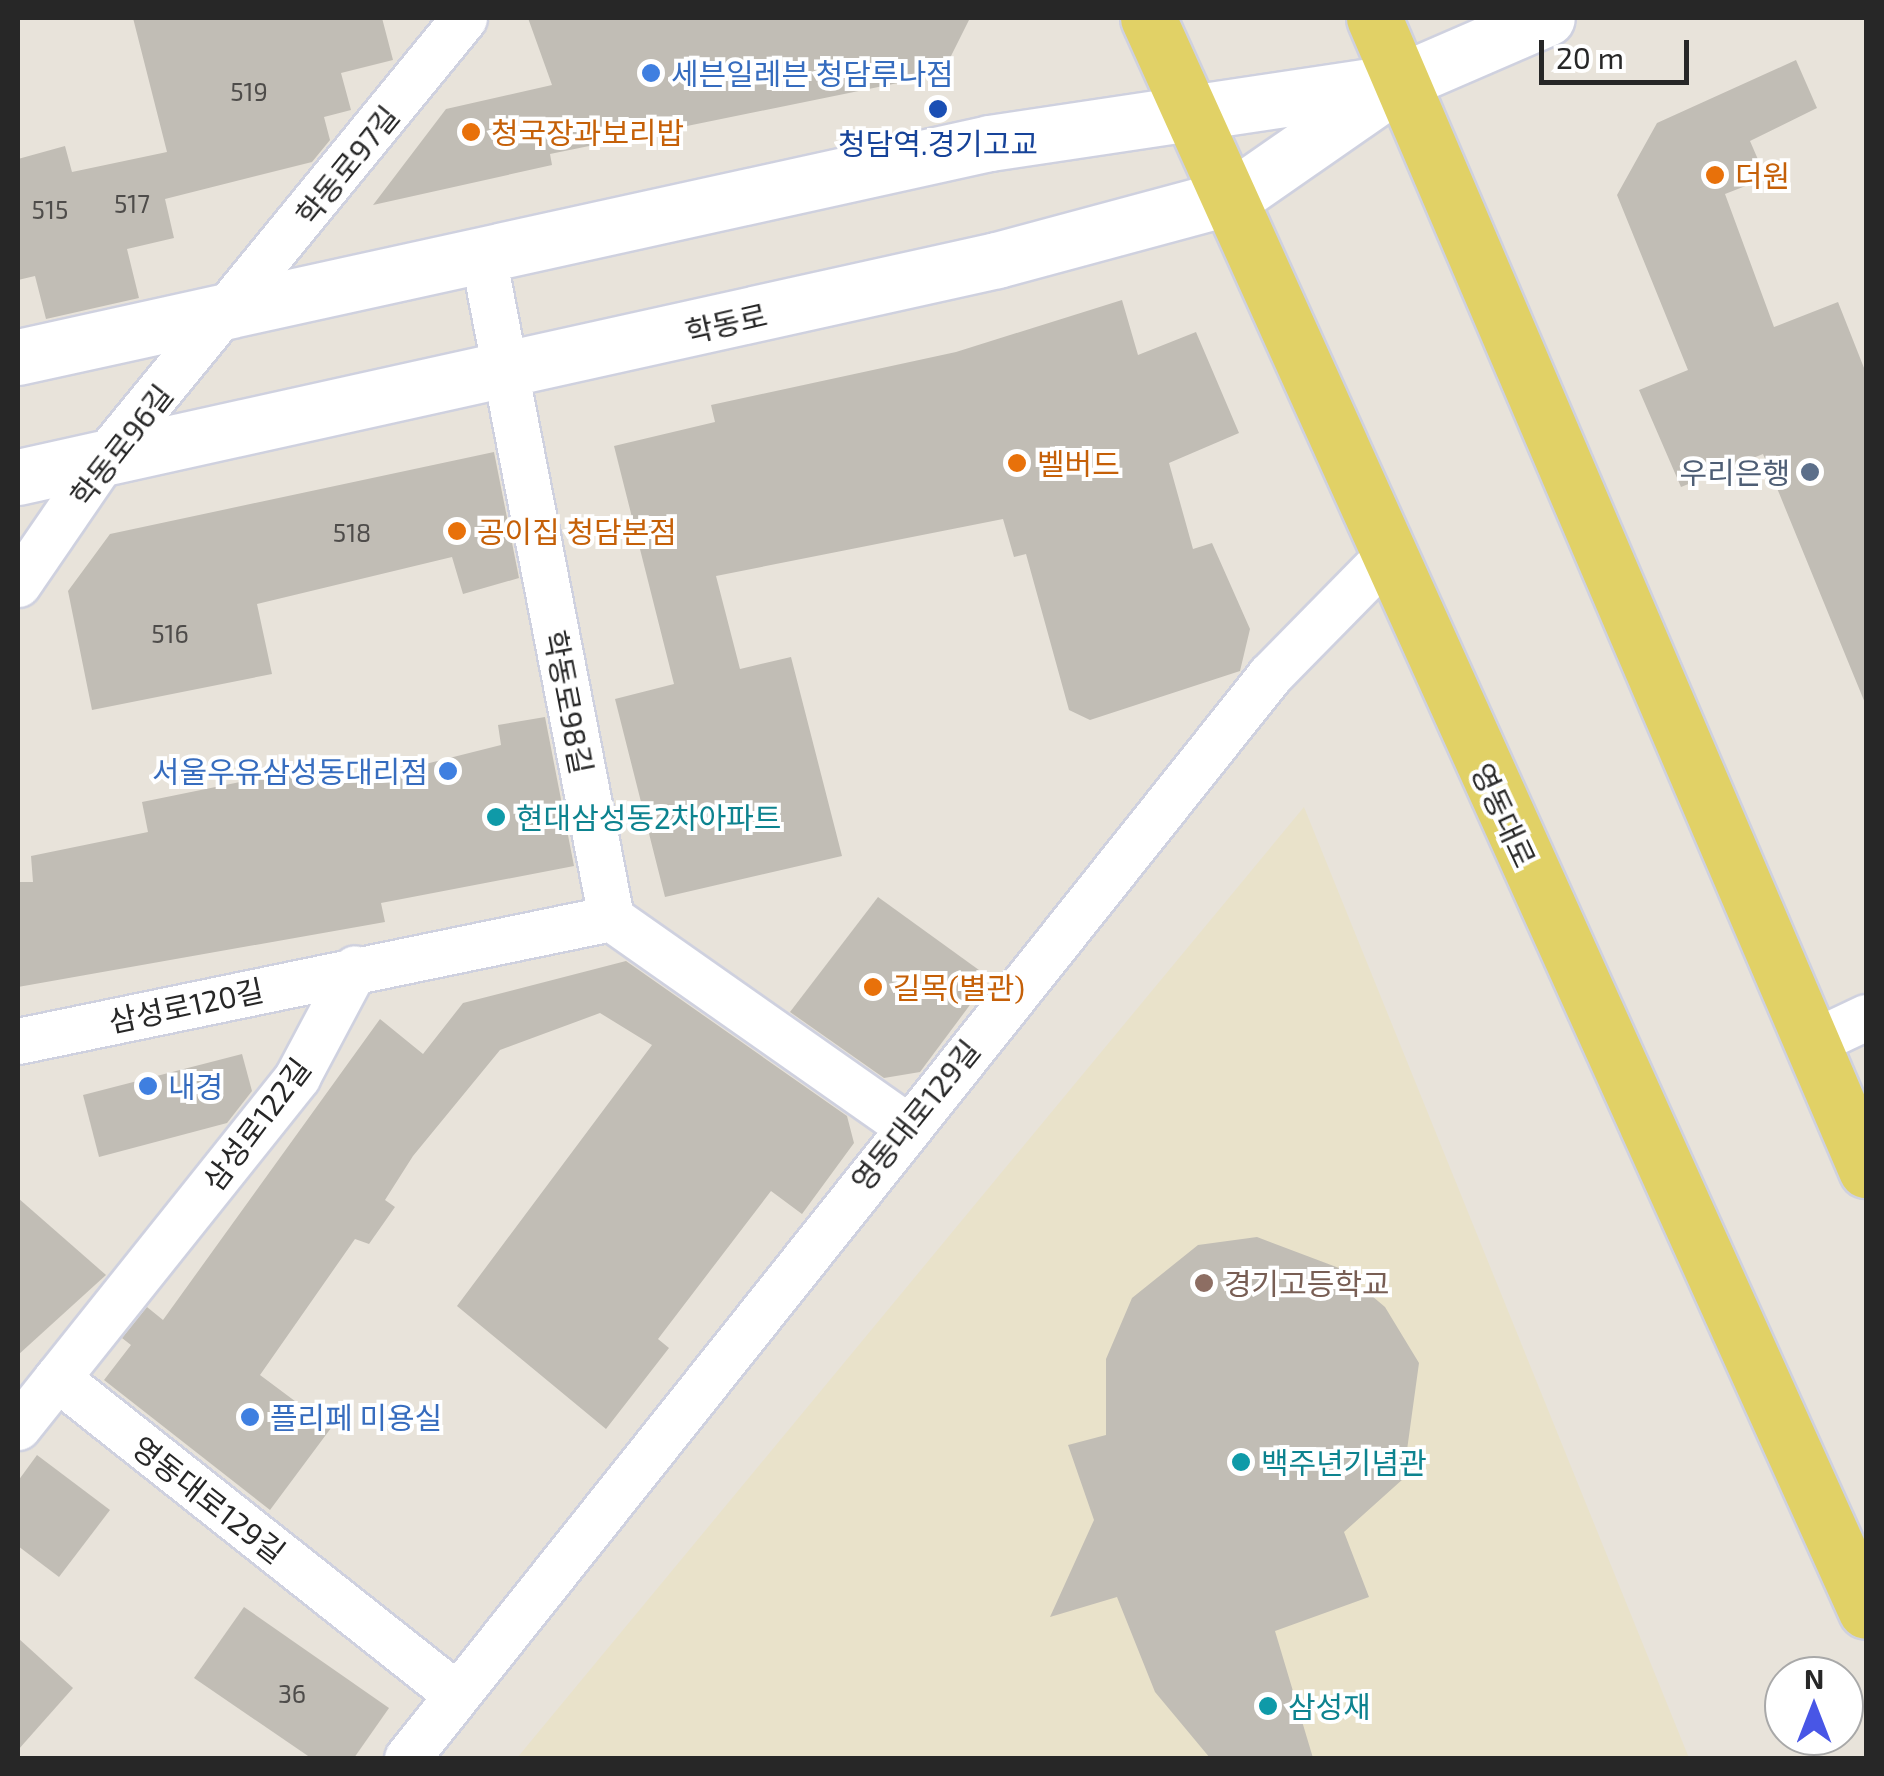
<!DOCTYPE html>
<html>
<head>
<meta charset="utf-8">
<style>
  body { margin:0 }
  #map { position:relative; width:1884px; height:1776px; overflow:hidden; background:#e8e3da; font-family:"Exo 2","Noto Sans KR",sans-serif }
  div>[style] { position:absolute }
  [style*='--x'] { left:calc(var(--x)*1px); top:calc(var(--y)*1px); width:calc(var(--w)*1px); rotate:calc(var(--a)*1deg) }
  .education>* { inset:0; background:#e9e2ca }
  .building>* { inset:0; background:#c1bdb5 }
  .roads { filter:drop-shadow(2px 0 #cfd1df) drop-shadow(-2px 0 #cfd1df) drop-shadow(0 2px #cfd1df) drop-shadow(0 -2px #cfd1df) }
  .street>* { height:45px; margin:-22.5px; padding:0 22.5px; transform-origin:22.5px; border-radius:22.5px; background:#fff }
  .secondary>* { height:55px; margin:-27.5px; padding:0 27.5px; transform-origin:27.5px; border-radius:27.5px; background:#fff }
  .primary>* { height:55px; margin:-27.5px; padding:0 27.5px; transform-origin:27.5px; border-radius:27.5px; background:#e1d166 }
  .dots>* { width:28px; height:28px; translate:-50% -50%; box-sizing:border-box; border:5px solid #fff; border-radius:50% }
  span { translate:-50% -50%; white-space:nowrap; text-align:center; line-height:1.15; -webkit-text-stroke:8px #fff; paint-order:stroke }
  .number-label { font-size:25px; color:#4e4c4a }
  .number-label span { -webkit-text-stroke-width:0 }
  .shop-label { font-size:30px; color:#366cbe }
  .left { translate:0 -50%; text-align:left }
  .right { translate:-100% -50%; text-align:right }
  .food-label { font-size:30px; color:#c56008 }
  .transit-label { font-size:30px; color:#164399 }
  .street-label { font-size:30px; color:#272727 }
  .service-label { font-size:30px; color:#4e5e75 }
  .culture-label { font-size:30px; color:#0d838f }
  .education-label { font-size:30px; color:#785e54 }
  .frame { position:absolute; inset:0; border:20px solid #272727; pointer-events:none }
  .north { position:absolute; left:1764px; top:1656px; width:100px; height:100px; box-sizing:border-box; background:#fff; border:2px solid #a9a9a9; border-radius:50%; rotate:0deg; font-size:28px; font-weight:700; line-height:40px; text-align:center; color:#272727 }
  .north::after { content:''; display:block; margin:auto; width:35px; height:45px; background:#4856e6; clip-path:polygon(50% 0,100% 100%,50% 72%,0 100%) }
  .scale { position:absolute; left:1539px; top:40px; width:150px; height:45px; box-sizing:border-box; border:5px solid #272727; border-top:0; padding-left:12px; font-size:30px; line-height:35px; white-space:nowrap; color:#272727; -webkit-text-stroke:8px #fff; paint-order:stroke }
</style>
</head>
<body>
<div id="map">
  <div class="education">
    <i style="clip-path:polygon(1304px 807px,1689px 1758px,517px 1758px)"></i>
  </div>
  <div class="building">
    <i style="clip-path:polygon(133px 18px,382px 18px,393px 60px,341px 73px,351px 110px,324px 117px,330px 140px,312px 162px,165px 199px,174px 238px,127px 249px,139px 298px,46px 319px,35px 276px,18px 280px,18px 159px,65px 146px,72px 172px,167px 152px)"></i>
    <i style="clip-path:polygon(528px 18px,970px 18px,942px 74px,550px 154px,552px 165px,373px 205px,446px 109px,552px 85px)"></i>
    <i style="clip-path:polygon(1796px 60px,1817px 108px,1750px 141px,1766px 178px,1725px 194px,1774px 327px,1838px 302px,1866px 373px,1865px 703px,1763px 454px,1681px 487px,1639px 390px,1688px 370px,1617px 195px,1657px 123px)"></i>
    <i style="clip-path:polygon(1122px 300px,1138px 355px,1196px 332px,1239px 433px,1169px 463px,1193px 549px,1212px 543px,1250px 629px,1240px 671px,1090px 720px,1069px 710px,1026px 554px,1014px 557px,1003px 519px,716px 576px,740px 669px,791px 657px,842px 856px,665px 897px,615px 699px,674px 684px,614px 446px,715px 422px,711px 405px,956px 352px)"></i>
    <i style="clip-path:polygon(494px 452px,519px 578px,463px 594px,452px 557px,257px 604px,272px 674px,92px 710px,68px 591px,110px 534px)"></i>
    <i style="clip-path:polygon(545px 717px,574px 866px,381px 903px,385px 922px,18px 987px,18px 882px,33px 882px,31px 856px,148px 832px,142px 802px,349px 760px,354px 782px,501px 745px,498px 725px)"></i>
    <i style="clip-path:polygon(878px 897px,990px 978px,920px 1072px,884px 1078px,790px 1012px)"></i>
    <i style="clip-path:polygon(626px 961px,847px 1116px,854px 1143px,802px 1214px,771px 1191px,658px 1339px,669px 1348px,606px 1429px,457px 1306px,652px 1045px,600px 1013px,500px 1050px,413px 1156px,385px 1200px,395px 1207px,369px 1244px,355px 1239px,260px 1375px,331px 1428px,270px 1510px,104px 1380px,131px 1345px,122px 1338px,147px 1307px,163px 1320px,380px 1019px,423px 1054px,463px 1003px)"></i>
    <i style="clip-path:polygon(242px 1054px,252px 1091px,227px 1123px,99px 1157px,83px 1095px)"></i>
    <i style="clip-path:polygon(18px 1198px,106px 1275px,18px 1355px)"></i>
    <i style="clip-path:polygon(1257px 1237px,1339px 1268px,1385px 1307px,1419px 1363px,1403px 1479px,1344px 1532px,1369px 1597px,1275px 1631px,1313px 1758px,1210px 1758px,1155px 1692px,1117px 1597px,1050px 1617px,1094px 1520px,1068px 1445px,1106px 1435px,1106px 1359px,1132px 1298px,1198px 1245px)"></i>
    <i style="clip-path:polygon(37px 1455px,110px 1510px,59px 1577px,18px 1546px,18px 1481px)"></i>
    <i style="clip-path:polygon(244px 1607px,389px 1708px,354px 1758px,311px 1758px,194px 1678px)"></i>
    <i style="clip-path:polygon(18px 1638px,73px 1688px,18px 1750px)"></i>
  </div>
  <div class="roads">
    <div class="street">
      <i style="--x:482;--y:251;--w:679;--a:79.05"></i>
      <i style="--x:611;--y:918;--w:360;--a:35.1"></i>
      <i style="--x:18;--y:584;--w:154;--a:-55.6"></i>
      <i style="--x:105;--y:457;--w:567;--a:-50.72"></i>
      <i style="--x:18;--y:1041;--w:606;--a:-11.72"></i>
      <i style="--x:1811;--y:1043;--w:61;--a:-25.3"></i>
      <i style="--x:57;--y:1378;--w:509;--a:38.38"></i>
      <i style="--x:18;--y:1427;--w:448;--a:-51.4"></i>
      <i style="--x:297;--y:1077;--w:123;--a:-62"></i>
      <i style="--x:407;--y:1758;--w:1385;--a:-51.45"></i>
      <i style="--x:1270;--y:675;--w:173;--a:-45.5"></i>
    </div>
    <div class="secondary">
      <i style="--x:18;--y:357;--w:995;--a:-12.42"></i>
      <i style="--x:990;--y:143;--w:405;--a:-8.5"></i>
      <i style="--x:18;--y:477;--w:1003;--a:-12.5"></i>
      <i style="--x:997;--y:260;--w:246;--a:-15.1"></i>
      <i style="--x:1235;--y:196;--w:200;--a:-34.8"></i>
      <i style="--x:1399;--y:82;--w:161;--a:-23.4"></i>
    </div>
    <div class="primary">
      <i style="--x:1148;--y:18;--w:1747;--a:65.74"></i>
      <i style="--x:1374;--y:18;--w:1253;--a:66.87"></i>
    </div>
  </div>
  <div class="dots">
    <i style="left:651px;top:73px;background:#3f7fe0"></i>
    <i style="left:938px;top:109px;background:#1a4fb4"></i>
    <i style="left:471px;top:132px;background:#e8710a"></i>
    <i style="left:1715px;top:175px;background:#e8710a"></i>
    <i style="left:1017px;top:463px;background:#e8710a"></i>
    <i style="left:1810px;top:472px;background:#5c6f8a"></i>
    <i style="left:457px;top:531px;background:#e8710a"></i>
    <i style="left:448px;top:771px;background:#3f7fe0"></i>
    <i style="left:496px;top:817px;background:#0f9aa8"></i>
    <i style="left:873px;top:987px;background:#e8710a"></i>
    <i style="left:148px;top:1086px;background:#3f7fe0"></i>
    <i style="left:1204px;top:1283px;background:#8d6e63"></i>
    <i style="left:250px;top:1417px;background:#3f7fe0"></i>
    <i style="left:1241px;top:1462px;background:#0f9aa8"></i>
    <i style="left:1268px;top:1706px;background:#0f9aa8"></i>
  </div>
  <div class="number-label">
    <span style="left:249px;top:91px">519</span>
    <span style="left:132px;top:203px">517</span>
    <span style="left:50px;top:209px">515</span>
    <span style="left:352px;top:532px">518</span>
    <span style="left:170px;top:633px">516</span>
    <span style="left:292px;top:1693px">36</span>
  </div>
  <div class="shop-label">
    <span class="left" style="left:671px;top:73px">세븐일레븐 청담루나점</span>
    <span class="right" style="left:428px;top:771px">서울우유삼성동대리점</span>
    <span class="left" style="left:168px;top:1086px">내경</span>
    <span class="left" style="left:270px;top:1417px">플리페 미용실</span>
  </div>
  <div class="food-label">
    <span class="left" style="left:491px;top:132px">청국장과보리밥</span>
    <span class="left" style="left:1735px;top:175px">더원</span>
    <span class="left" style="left:1037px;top:463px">벨버드</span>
    <span class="left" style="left:477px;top:531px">공이집 청담본점</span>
    <span class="left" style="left:893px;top:987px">길목(별관)</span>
  </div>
  <div class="transit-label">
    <span style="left:938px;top:143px">청담역.경기고교</span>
  </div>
  <div class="street-label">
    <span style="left:347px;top:165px;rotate:-51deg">학동로97길</span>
    <span style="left:726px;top:323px;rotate:-13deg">학동로</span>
    <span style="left:121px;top:445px;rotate:-52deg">학동로96길</span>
    <span style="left:569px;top:702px;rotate:79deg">학동로98길</span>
    <span style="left:1504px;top:815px;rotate:65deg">영동대로</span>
    <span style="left:186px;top:1005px;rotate:-12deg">삼성로120길</span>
    <span style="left:915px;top:1115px;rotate:-51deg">영동대로129길</span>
    <span style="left:256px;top:1124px;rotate:-53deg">삼성로122길</span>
    <span style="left:209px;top:1499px;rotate:38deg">영동대로129길</span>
  </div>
  <div class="service-label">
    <span class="right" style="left:1790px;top:472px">우리은행</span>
  </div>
  <div class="culture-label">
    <span class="left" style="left:516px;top:817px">현대삼성동2차아파트</span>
    <span class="left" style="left:1261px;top:1462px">백주년기념관</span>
    <span class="left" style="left:1288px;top:1706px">삼성재</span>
  </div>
  <div class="education-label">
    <span class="left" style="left:1224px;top:1283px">경기고등학교</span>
  </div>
  <div class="frame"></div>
  <div class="north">N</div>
  <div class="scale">20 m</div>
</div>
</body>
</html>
